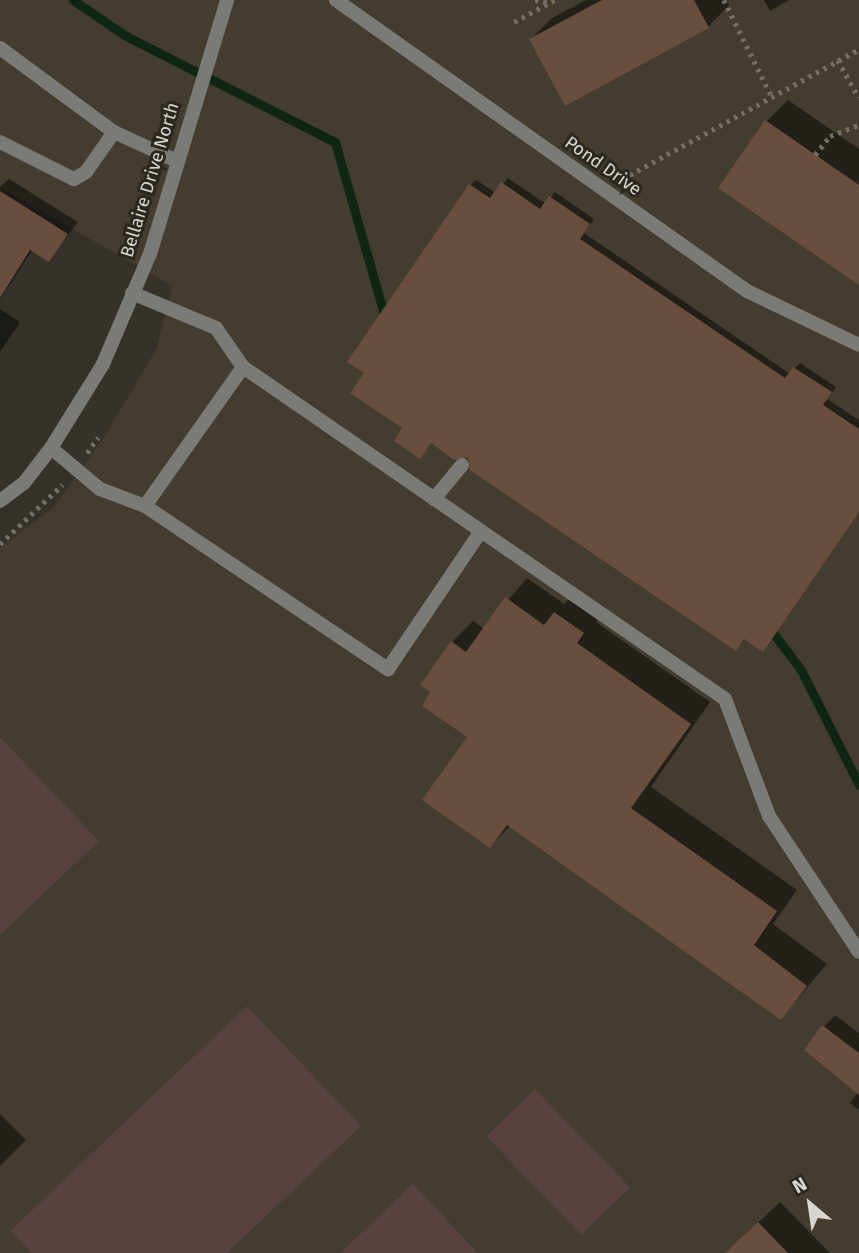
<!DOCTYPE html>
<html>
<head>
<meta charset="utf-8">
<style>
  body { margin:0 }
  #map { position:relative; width:859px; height:1253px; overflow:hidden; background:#36322a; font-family:"Fira Sans",sans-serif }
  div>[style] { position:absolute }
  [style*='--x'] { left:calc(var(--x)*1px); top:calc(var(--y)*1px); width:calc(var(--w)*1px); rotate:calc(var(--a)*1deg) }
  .built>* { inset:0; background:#433c2f }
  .green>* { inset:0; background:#574141; transform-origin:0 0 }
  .shadow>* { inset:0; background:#0007 }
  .stream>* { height:9px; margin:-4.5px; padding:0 4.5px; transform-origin:4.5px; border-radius:4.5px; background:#102615 }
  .building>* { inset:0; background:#694e3e }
  .path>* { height:4.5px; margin-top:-2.25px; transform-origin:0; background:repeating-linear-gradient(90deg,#726f68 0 3.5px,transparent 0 8.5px) }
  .service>* { height:14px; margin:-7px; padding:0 7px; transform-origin:7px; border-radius:7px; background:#7a7b77 }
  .minor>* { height:14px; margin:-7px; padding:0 7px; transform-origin:7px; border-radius:7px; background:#7a7b77 }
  span { translate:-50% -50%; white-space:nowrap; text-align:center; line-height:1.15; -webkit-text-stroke:6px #2c2820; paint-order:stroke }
  .street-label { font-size:18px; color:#d8d6d1 }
  .north { position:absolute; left:775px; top:1169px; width:70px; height:70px; -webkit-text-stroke:5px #2c2820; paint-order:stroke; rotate:331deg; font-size:19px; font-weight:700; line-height:28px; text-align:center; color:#d8d6d1 }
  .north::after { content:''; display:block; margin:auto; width:24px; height:32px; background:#d8d6d1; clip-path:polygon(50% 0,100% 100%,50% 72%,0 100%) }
</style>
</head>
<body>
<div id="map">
  <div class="built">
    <i style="clip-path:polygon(0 0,859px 0,859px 1253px,0 1253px,0 548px,54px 507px,101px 442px,156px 350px,172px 286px,0 187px)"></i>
  </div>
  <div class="green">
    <i style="clip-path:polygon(0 737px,99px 841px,0 935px)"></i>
    <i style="clip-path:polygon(247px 1006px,361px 1126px,227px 1253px,32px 1253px,10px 1231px)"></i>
    <i style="left:535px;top:1089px;width:137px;height:68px;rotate:46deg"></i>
    <i style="clip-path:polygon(413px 1184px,478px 1253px,340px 1253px,354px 1240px)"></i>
  </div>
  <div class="shadow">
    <i style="clip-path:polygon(586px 0,727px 0,729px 5px,708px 27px,531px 39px,552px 18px)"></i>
    <i style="clip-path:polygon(764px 0,789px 0,770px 11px)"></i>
    <i style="clip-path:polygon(788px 100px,859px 149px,859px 283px,721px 187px,767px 121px)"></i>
    <i style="clip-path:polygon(508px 178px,546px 204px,555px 192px,594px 219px,584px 233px,790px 374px,800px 363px,836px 387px,827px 399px,859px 420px,859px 512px,736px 649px,469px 455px,405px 428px,367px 373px,350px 361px,471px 185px,476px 180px,496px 193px)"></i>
    <i style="clip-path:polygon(9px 179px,78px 222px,49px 260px,32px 250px,0 300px,0 187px)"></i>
    <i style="clip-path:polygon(0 309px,20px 322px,0 352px)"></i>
    <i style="clip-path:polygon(527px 578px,564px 604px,576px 592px,603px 612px,596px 622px,710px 702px,651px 787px,797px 890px,773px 924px,827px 964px,781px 1018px,510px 826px,490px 846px,452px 642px,473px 621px,484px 629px)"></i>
    <i style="clip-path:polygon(835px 1015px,859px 1033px,859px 1110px,850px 1103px,858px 1092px,824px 1027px)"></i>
    <i style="clip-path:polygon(0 1114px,26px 1140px,0 1166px)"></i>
    <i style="clip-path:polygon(780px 1202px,830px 1253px,726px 1253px)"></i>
  </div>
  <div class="stream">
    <i style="--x:73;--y:0;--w:64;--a:34.2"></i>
    <i style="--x:126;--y:36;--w:234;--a:26.9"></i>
    <i style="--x:335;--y:142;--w:175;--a:74.1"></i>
    <i style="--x:383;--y:310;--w:11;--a:38"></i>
    <i style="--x:768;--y:626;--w:55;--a:53.1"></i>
    <i style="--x:801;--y:670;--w:129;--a:63.2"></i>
  </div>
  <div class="building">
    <i style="clip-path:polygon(602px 0,694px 0,709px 28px,565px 106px,529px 39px)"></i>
    <i style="clip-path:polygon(765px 120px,859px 185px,859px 285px,718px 188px)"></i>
    <i style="clip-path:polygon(501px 182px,540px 209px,549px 196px,590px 224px,580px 239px,785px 378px,793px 367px,832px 392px,823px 405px,859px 429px,859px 512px,763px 652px,744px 639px,736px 651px,470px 470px,468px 457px,454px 460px,431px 443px,420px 459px,394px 441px,402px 428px,350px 393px,364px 373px,347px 362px,469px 184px,490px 198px)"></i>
    <i style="clip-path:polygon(0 191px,68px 234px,49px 262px,30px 250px,0 298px)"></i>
    <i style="clip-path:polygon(505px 597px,544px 625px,554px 612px,584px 633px,577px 643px,691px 724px,631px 808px,777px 911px,754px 945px,807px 986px,781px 1020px,507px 825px,490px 848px,422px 800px,467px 737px,422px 706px,430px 692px,420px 685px,451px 641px,466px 652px)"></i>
    <i style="clip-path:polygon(822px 1025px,859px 1053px,859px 1095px,804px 1050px)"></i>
    <i style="clip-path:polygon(758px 1222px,788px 1253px,725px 1253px)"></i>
  </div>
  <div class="path">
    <i style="--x:535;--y:0;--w:13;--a:9"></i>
    <i style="--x:724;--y:0;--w:108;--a:63.7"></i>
    <i style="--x:514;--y:22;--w:46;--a:-28.8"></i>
    <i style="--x:838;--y:60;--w:43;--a:61.1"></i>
    <i style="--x:815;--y:155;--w:24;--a:-52"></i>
    <i style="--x:830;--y:136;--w:31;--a:-21"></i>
    <i style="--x:622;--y:179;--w:270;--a:-28.7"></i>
    <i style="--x:87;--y:453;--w:19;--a:-55"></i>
    <i style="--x:0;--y:544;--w:86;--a:-43.6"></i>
  </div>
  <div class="service">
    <i style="--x:0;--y:48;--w:142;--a:36.4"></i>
    <i style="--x:114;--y:132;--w:69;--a:24.7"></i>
    <i style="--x:0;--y:142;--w:83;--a:26.6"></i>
    <i style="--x:74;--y:179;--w:14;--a:-30"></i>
    <i style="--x:86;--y:172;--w:49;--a:-55"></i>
    <i style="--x:132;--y:293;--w:91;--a:22.6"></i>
    <i style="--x:216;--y:328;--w:47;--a:55.3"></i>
    <i style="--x:243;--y:367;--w:585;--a:34.56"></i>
    <i style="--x:725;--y:699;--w:125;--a:69.4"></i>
    <i style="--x:769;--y:816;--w:163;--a:56.5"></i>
    <i style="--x:51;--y:448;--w:64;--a:39.9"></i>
    <i style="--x:100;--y:489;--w:48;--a:20.7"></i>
    <i style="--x:145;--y:506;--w:293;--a:33.9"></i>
    <i style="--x:388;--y:669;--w:166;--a:-56"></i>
    <i style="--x:434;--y:499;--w:44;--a:-50.5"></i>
    <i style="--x:145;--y:506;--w:170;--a:-54.8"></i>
  </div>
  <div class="minor">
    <i style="--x:336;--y:0;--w:504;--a:35.3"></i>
    <i style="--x:747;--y:291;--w:124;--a:25.7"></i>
    <i style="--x:0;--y:501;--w:30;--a:-37"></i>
    <i style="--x:24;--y:483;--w:44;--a:-52.4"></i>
    <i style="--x:51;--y:448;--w:99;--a:-58.2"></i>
    <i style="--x:103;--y:364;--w:120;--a:-66.9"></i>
    <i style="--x:150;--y:254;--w:265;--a:-73.1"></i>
  </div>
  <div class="street-label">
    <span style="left:603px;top:166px;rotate:35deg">Pond Drive</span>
    <span style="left:150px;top:180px;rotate:-73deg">Bellaire Drive North</span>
  </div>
  <div class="north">N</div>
</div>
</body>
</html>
